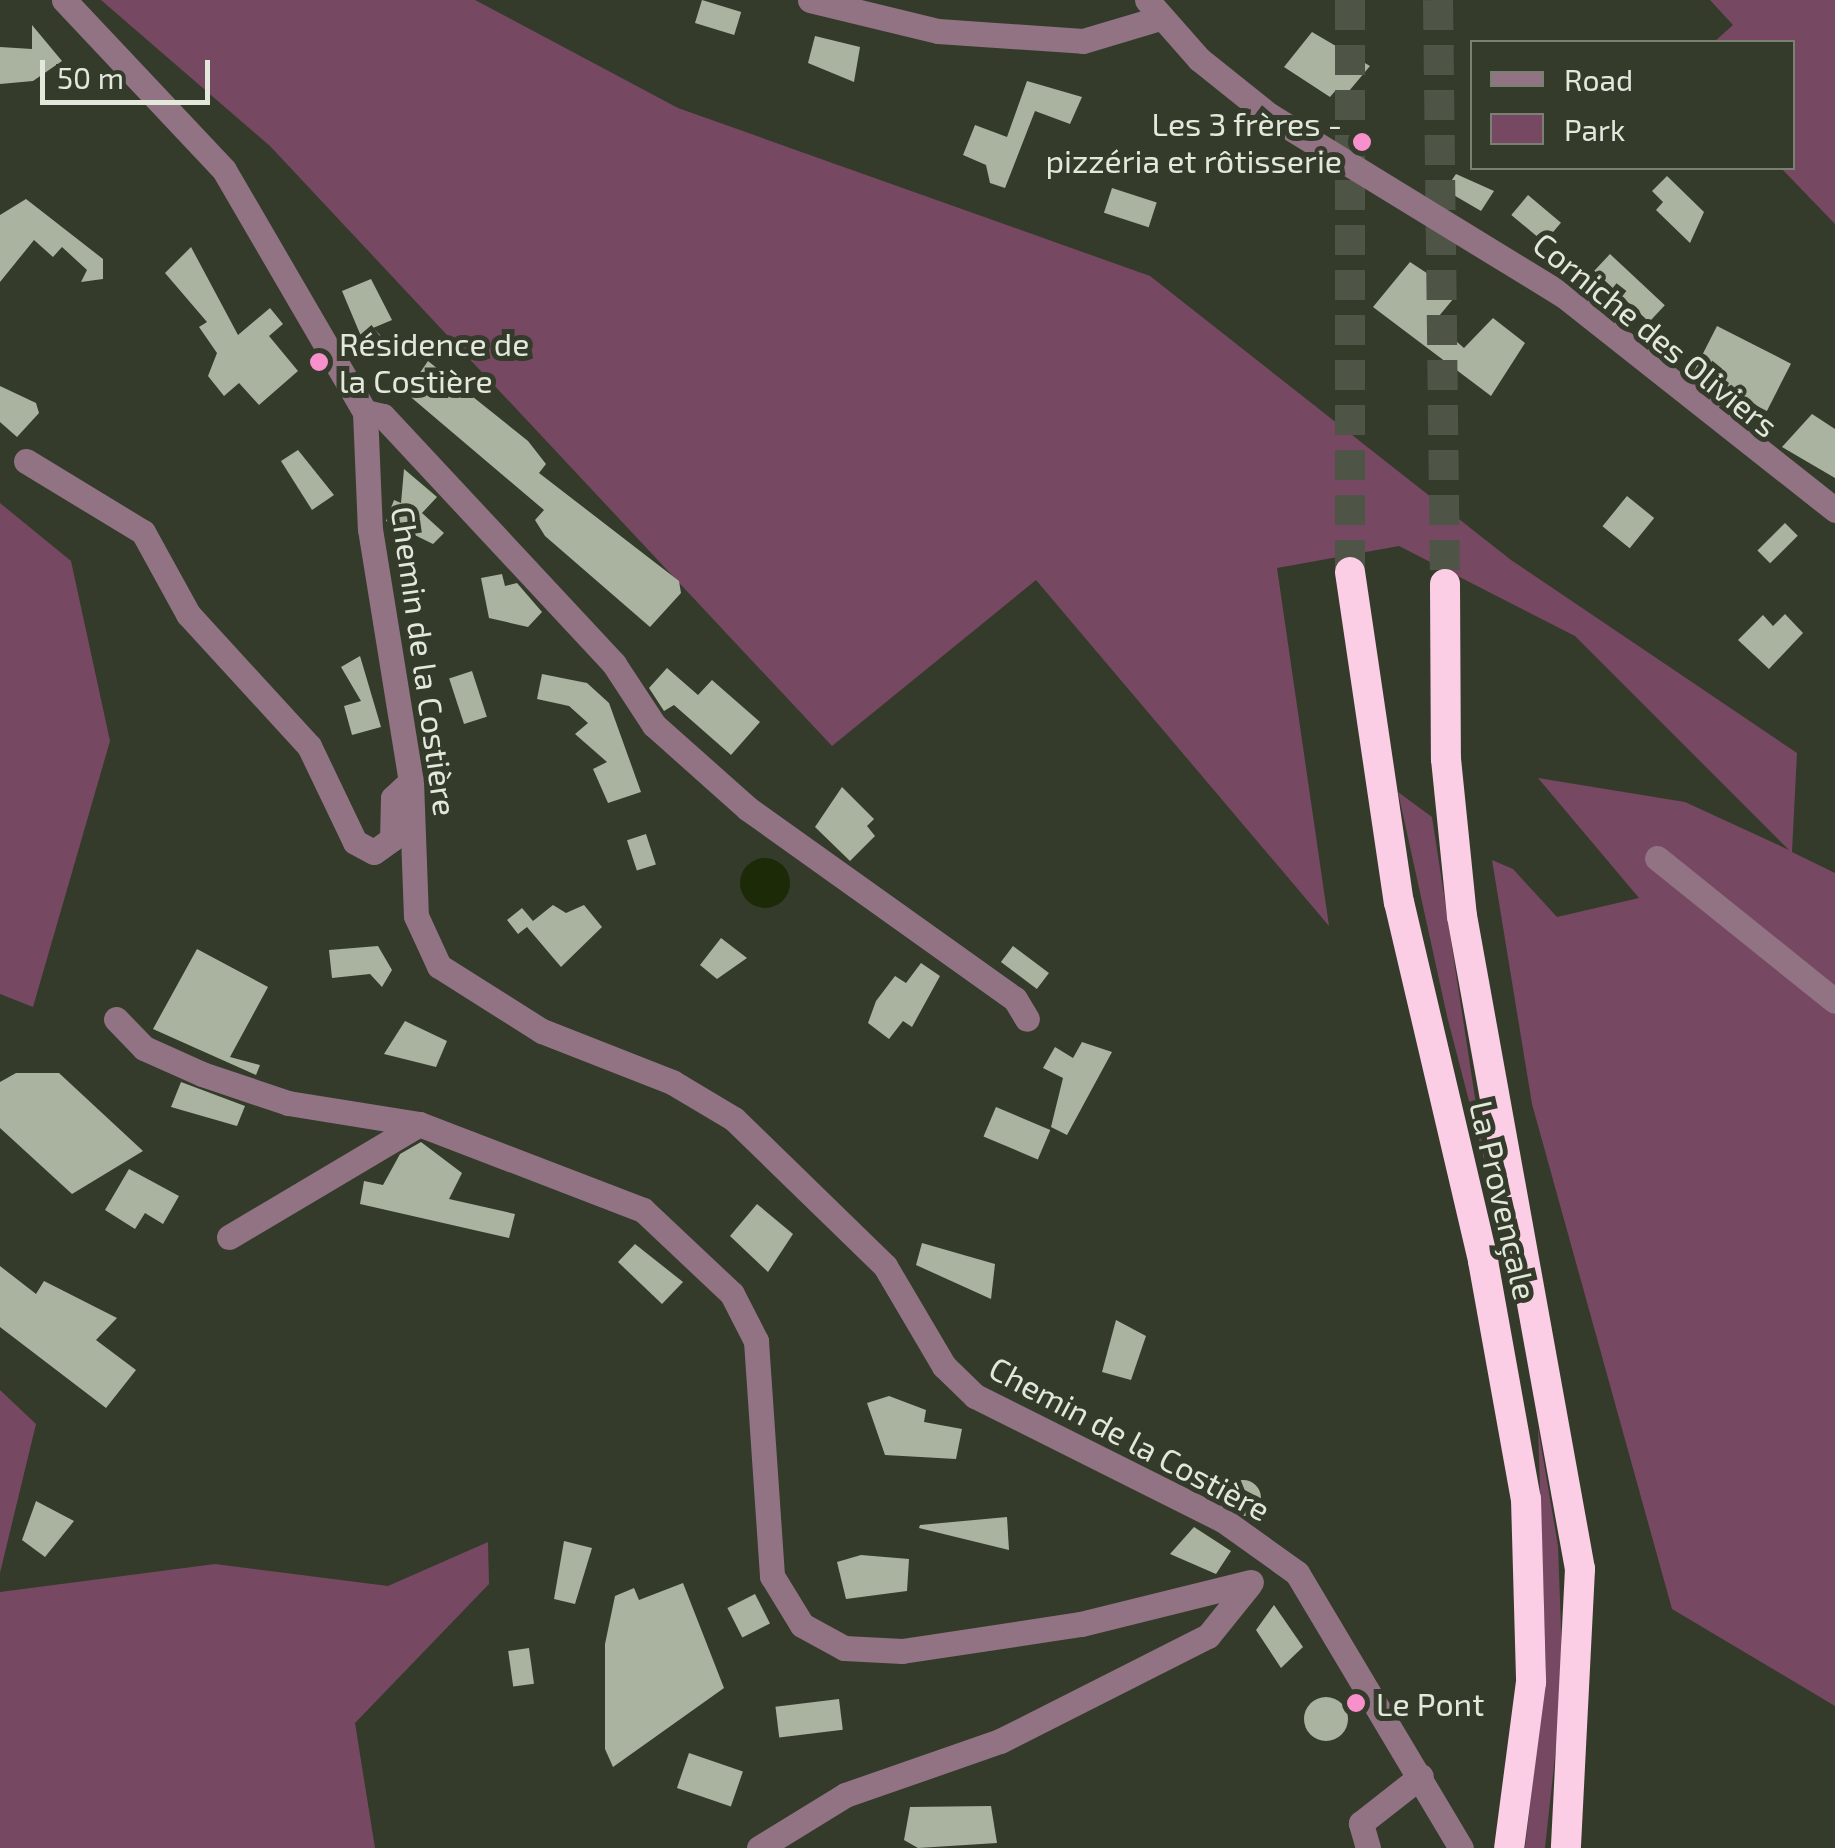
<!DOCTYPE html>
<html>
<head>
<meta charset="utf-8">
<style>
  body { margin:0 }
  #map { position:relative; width:1835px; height:1848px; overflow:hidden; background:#343b2b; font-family:"Exo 2",sans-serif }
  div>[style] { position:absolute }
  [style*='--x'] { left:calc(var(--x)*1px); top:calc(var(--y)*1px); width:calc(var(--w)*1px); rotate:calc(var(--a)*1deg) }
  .green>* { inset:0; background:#774862 }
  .water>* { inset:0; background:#1d2a07 }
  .round { border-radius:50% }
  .building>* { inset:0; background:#aab39f; transform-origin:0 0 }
  .highway-tunnel>* { height:30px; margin-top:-15px; transform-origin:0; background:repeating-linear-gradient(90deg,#4e5546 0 30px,transparent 0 45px) }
  .minor>* { height:25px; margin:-12.5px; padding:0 12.5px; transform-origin:12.5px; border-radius:12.5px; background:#917383 }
  .highway>* { height:30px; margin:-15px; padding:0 15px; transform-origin:15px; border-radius:15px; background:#fbcee6 }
  .dots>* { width:28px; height:28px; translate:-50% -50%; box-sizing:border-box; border:5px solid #343b2b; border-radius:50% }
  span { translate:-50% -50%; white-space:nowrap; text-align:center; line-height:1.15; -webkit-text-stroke:10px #343b2b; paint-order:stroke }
  .poi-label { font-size:32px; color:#e3e8dd }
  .right { translate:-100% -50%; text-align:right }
  .left { translate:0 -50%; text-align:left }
  .street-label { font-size:32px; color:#e3e8dd }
  .legend { position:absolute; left:1470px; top:40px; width:325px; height:130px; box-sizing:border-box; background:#343b2b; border:2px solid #7a8072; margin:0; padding:12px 18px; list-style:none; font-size:30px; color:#e3e8dd }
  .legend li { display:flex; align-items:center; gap:20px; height:50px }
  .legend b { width:50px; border:2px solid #7a8072 }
  .scale { position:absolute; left:40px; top:60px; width:170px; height:45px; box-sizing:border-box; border:5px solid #e3e8dd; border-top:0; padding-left:12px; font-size:30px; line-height:35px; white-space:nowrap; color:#e3e8dd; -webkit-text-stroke:8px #343b2b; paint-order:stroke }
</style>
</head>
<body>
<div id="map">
  <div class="green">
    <i style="clip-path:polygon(101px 0,475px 0,678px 108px,1150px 276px,1511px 560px,1797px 753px,1792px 852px,1835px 873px,1835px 1706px,1672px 1609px,1532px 1104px,1492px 860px,1513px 869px,1557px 917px,1639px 898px,1538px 778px,1685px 802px,1789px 850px,1575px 636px,1399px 546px,1277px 568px,1329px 926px,1036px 580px,832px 746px,270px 146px)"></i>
    <i style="clip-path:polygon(1710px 0,1835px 0,1835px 224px,1781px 168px,1792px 168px,1792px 42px,1714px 42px,1733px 25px)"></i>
    <i style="clip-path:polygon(0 503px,71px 561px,110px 741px,33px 1007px,0 994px)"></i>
    <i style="clip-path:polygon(1398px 792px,1432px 817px,1485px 1163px,1447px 1016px)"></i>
    <i style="clip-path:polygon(0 1390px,36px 1424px,0 1573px)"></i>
    <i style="clip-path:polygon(1538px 1428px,1558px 1546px,1563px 1683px,1545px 1848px,1525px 1848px,1546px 1669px)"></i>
    <i style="clip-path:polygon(488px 1542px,489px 1584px,355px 1723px,375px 1848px,0 1848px,0 1592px,215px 1564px,388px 1586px)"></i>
  </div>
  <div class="water">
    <i class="round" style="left:740px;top:858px;width:50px;height:50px"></i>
  </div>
  <div class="building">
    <i style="left:702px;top:0;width:41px;height:24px;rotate:17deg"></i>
    <i style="clip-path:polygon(32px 25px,62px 61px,33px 81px,0 84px,0 47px,32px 49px)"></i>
    <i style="clip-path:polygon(1312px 32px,1370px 66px,1344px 97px,1336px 90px,1330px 97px,1284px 67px)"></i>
    <i style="clip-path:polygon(815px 36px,860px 47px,854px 82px,808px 63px)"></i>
    <i style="clip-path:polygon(1027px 81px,1082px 97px,1070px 124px,1035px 111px,1005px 188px,990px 183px,986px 165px,963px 155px,975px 125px,1007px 137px)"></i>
    <i style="clip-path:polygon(1456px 174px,1494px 191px,1481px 211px,1445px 190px)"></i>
    <i style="clip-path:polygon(1667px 176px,1704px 212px,1690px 243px,1656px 210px,1663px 202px,1652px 191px)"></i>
    <i style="left:1112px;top:188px;width:47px;height:26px;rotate:18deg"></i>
    <i style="left:1528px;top:195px;width:43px;height:26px;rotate:40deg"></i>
    <i style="clip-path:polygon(26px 199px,103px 259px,103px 279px,81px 282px,87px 270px,62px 247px,53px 257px,34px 240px,0 282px,0 215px)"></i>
    <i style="clip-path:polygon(191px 247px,238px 335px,270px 308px,283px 324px,269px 336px,298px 371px,259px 405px,239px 383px,224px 396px,208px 376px,217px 353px,199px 327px,207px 322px,165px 273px)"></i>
    <i style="left:1610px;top:254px;width:75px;height:23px;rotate:43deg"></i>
    <i style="clip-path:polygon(1410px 262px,1448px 287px,1454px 298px,1434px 322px,1464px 348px,1493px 318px,1525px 343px,1491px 396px,1373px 307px)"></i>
    <i style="clip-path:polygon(371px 279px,392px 320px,373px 328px,388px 343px,371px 360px,342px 291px)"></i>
    <i style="left:1717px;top:326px;width:83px;height:53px;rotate:27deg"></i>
    <i style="clip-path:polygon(428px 361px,528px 441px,546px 464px,539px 473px,679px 581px,681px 593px,650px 627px,545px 536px,535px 520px,544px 510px,406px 393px)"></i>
    <i style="clip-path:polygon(0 386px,36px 403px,39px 413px,17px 437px,0 422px)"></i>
    <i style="clip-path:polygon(1812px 414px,1835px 429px,1835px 478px,1782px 447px)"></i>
    <i style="clip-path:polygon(298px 450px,334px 495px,312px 510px,281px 461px)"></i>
    <i style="clip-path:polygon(404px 469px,437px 497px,422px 513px,444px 533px,433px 544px,386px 521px,394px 500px,401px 503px)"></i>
    <i style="left:1627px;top:496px;width:35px;height:39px;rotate:39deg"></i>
    <i style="left:1785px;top:523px;width:18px;height:39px;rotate:45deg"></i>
    <i style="clip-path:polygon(502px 574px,505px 586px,517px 583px,542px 612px,528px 627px,489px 618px,481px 578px)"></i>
    <i style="clip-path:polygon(1785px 614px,1803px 633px,1769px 669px,1738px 640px,1763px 615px,1773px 626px)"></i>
    <i style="clip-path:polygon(360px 656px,381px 727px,352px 735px,344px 706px,361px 701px,341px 667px)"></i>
    <i style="clip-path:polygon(667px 668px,698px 695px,712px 680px,760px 722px,731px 755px,674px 705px,664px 711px,649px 688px)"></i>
    <i style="left:472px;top:671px;width:48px;height:24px;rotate:72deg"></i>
    <i style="clip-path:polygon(542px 674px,587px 683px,609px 703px,641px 792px,608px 803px,593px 769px,607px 762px,575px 734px,588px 723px,569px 706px,537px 699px)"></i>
    <i style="clip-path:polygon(842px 787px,874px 819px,867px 826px,875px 836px,850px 861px,815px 827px)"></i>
    <i style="left:646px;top:834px;width:32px;height:20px;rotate:72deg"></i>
    <i style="clip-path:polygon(553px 905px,566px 913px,584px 905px,602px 927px,561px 967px,527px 927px,518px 934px,507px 920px,522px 908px,533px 921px)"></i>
    <i style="clip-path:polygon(721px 938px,747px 958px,717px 979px,700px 965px)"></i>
    <i style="clip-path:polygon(378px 946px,392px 970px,382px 987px,370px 974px,332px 978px,329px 950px)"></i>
    <i style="left:1013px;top:946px;width:45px;height:20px;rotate:37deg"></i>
    <i style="clip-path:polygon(197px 949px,268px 987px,230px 1057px,260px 1065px,256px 1075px,153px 1029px)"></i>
    <i style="clip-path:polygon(921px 963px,940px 976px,912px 1027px,903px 1021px,889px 1039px,868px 1023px,876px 1001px,895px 976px,906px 983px)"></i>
    <i style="clip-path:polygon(405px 1021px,447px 1041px,436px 1067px,384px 1054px)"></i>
    <i style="clip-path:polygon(1082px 1042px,1112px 1052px,1067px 1135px,1051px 1127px,1063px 1078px,1043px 1068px,1055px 1047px,1073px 1058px)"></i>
    <i style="clip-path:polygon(16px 1073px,59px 1073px,143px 1151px,72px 1194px,0 1128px,0 1082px)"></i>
    <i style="clip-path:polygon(181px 1082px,245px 1106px,237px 1126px,171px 1107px)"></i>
    <i style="left:996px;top:1107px;width:59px;height:32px;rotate:23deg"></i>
    <i style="clip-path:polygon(421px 1142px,462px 1173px,449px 1199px,515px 1214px,509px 1238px,360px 1204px,364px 1181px,383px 1185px,400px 1154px)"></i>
    <i style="clip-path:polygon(129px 1169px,179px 1196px,163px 1224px,145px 1213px,135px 1229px,105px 1210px)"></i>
    <i style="clip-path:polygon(757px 1204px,793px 1234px,768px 1272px,730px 1236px)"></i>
    <i style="clip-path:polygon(922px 1243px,995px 1264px,991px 1299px,916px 1265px)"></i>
    <i style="clip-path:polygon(635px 1244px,683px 1282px,662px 1304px,618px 1262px)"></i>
    <i style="clip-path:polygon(0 1266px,36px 1294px,44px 1281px,117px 1318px,96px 1340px,136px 1370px,106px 1408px,0 1327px)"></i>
    <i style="clip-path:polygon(1116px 1320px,1146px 1336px,1131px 1380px,1102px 1372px)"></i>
    <i style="clip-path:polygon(889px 1396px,926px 1410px,924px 1422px,962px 1429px,956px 1459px,885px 1455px,867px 1403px)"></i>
    <i class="round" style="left:1225px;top:1480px;width:36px;height:36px"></i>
    <i style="clip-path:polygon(36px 1501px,74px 1521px,45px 1557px,22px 1540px)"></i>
    <i style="clip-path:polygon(1007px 1517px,1009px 1550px,919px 1528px,920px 1525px)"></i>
    <i style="clip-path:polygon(1194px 1527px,1231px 1551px,1216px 1574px,1170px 1554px)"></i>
    <i style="clip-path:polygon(564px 1541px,592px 1548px,575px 1604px,554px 1599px)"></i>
    <i style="clip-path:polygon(861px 1555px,909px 1559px,907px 1591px,846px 1599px,837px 1562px)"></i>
    <i style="clip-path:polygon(683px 1583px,724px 1688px,613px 1767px,605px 1749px,605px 1644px,615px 1596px,634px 1588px,639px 1600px)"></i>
    <i style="left:755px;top:1594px;width:33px;height:31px;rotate:63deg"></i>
    <i style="clip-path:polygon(1274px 1605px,1303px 1647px,1281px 1668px,1256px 1630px)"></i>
    <i style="left:529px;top:1648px;width:36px;height:21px;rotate:82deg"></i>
    <i class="round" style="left:1304px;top:1697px;width:44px;height:44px"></i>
    <i style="left:839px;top:1699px;width:31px;height:64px;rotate:83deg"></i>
    <i style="left:689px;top:1753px;width:57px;height:37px;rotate:19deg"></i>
    <i style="clip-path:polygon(991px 1806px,997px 1843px,918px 1848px,904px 1840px,910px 1807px)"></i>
  </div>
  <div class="highway-tunnel">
    <i style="--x:1350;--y:0;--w:572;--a:90"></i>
    <i style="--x:1438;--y:0;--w:584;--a:89.31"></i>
  </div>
  <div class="minor">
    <i style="--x:64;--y:0;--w:233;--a:46.7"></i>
    <i style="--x:224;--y:170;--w:280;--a:59.8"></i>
    <i style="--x:365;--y:412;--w:117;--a:87.6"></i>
    <i style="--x:370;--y:529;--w:255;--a:80.8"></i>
    <i style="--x:411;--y:781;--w:135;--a:87.9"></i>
    <i style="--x:416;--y:916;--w:55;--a:65.3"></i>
    <i style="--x:439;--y:966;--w:122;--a:32.3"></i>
    <i style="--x:542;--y:1031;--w:140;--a:21.4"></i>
    <i style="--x:672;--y:1082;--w:72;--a:30.8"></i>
    <i style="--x:734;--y:1119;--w:211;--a:44.2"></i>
    <i style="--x:885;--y:1266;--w:116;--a:59.5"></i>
    <i style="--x:944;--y:1366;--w:43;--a:44.1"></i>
    <i style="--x:975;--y:1396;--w:277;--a:26.6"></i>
    <i style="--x:1223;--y:1520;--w:91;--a:35.6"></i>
    <i style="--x:1297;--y:1573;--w:320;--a:59.2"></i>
    <i style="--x:810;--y:0;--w:132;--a:13.6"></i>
    <i style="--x:938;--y:31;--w:145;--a:3.9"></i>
    <i style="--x:1083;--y:41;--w:80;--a:-16.6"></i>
    <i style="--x:1147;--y:0;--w:79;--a:48.6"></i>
    <i style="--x:1199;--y:59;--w:90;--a:38.7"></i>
    <i style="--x:1269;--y:115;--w:345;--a:31.5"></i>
    <i style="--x:1563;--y:295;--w:347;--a:38.3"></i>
    <i style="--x:365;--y:412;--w:18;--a:13"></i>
    <i style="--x:383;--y:416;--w:339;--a:47"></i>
    <i style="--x:614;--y:664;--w:73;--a:56.7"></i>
    <i style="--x:654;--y:725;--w:125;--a:41.7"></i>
    <i style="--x:747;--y:808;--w:329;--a:35.5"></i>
    <i style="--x:1015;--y:999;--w:23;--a:59"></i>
    <i style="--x:26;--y:461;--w:137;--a:31.3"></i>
    <i style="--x:143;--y:532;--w:94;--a:61.2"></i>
    <i style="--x:188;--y:614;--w:179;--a:47.5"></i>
    <i style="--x:309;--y:746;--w:106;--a:64.4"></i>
    <i style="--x:355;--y:842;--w:21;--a:28"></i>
    <i style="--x:374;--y:852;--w:22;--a:-36"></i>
    <i style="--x:392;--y:839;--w:41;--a:-88.6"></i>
    <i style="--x:393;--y:798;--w:25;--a:-43"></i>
    <i style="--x:1657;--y:858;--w:228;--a:38.8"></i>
    <i style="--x:116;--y:1019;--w:40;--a:46"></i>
    <i style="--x:144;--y:1048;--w:64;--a:24.1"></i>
    <i style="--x:202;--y:1074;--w:91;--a:18.6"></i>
    <i style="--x:288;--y:1103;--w:133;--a:9.1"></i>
    <i style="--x:229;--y:1237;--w:221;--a:-30.7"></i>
    <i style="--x:419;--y:1124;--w:240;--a:21"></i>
    <i style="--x:643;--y:1210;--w:122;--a:43.3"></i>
    <i style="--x:732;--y:1294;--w:53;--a:62.9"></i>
    <i style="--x:756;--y:1341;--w:236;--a:86.1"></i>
    <i style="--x:772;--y:1576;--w:57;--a:58.5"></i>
    <i style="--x:802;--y:1625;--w:48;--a:28.7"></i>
    <i style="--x:844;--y:1648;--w:58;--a:3"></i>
    <i style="--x:902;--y:1651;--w:181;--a:-8.6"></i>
    <i style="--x:1081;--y:1624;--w:175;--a:-13.9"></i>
    <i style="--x:759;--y:1848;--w:101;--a:-31.6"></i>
    <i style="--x:845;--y:1795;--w:164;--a:-19.2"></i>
    <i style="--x:1000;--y:1741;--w:233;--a:-26.8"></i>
    <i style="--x:1208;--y:1636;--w:65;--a:-51.2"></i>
    <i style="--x:1368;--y:1848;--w:26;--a:-106"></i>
    <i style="--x:1361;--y:1823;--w:76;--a:-38.1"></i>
  </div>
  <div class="highway">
    <i style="--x:1350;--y:572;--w:334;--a:81.6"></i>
    <i style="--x:1399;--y:902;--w:369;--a:76.8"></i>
    <i style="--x:1483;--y:1261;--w:242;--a:79.8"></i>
    <i style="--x:1526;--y:1499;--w:183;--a:88.4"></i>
    <i style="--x:1531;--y:1682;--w:167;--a:97.5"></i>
    <i style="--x:1445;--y:584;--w:175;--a:89.7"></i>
    <i style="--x:1446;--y:759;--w:158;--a:84.2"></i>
    <i style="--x:1462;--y:916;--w:664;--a:79.76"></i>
    <i style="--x:1580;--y:1569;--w:279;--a:92.9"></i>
  </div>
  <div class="dots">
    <i style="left:1362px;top:142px;background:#f890cc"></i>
    <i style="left:319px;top:362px;background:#f890cc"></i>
    <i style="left:1356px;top:1703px;background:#f890cc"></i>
  </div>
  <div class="poi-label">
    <span class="right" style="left:1342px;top:142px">Les 3 frères -<br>pizzéria et rôtisserie</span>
    <span class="left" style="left:339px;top:362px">Résidence de<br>la Costière</span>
    <span class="left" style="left:1376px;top:1703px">Le Pont</span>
  </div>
  <div class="street-label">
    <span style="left:1656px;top:334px;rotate:39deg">Corniche des Oliviers</span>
    <span style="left:425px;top:661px;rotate:82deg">Chemin de la Costière</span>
    <span style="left:1504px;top:1200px;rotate:77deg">La Provençale</span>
    <span style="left:1130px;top:1438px;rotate:28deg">Chemin de la Costière</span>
  </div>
  <ul class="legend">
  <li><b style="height:12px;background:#917383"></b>Road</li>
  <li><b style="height:28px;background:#774862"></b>Park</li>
  </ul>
  <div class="scale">50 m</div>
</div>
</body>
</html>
